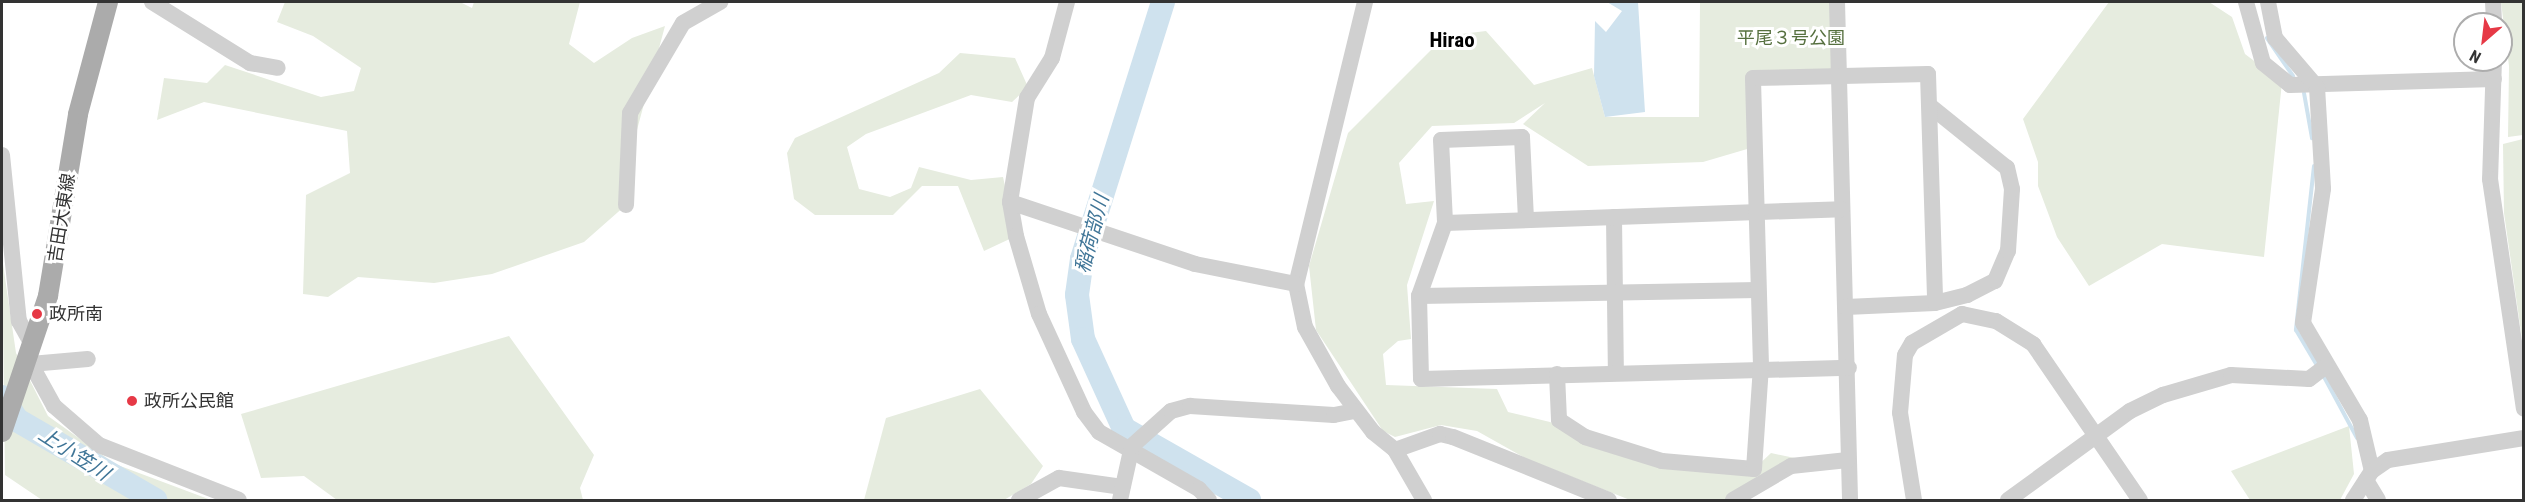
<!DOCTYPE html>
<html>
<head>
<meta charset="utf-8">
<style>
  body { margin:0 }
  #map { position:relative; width:2525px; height:502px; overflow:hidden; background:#fff; font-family:"Roboto Condensed","Noto Sans JP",sans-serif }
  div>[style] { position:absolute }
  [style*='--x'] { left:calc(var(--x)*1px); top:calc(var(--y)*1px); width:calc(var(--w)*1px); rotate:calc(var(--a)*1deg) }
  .green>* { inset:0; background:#e6ecdf }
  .water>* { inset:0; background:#cfe2ee }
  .stream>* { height:4px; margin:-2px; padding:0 2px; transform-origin:2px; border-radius:2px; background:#cfe2ee }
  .river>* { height:24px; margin:-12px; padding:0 12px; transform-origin:12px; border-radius:12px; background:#cfe2ee }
  .minor>* { height:16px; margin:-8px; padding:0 8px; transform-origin:8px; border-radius:8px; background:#d0d0d0 }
  .major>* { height:20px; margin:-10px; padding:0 10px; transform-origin:10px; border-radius:10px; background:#ababab }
  .dots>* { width:16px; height:16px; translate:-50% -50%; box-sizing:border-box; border:3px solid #fff; border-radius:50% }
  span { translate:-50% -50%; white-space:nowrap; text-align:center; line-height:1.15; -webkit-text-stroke:6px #fff; paint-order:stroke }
  .park-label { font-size:18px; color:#56703f }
  .street-label { font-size:18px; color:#333 }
  .poi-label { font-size:18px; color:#333 }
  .left { translate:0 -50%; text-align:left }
  .water-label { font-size:20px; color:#3f7597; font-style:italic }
  .quarter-label { font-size:21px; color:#000; font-weight:700 }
  .frame { position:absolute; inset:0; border:3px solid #333; pointer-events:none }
  .north { position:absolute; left:2453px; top:12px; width:60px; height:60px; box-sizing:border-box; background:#fff; border:2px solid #adadad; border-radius:50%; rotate:208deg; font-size:16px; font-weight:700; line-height:24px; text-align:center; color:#333 }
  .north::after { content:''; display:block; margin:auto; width:21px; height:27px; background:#e63946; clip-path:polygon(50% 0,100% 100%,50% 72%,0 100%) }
</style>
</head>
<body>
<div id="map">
  <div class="green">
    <i style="clip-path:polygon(285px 2px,460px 2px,472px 8px,474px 2px,580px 2px,569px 44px,594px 63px,632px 38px,665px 26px,624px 178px,626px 205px,584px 242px,492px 274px,434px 283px,358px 277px,328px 297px,303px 294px,306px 195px,350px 173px,347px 131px,204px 102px,157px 120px,164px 78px,207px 83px,225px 65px,321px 97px,354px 91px,361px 68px,313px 36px,277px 22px)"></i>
    <i style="clip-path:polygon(1700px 2px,1837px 2px,1840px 77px,1747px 75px,1754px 147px,1703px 162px,1588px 166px,1523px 124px,1545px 103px,1514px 123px,1432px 126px,1399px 163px,1406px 204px,1434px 201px,1407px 285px,1411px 339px,1398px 341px,1383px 354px,1386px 385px,1497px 389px,1508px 412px,1550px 422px,1575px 436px,1714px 469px,1754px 469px,1771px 453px,1814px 462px,1743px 500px,1630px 500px,1527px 459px,1477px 431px,1441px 425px,1395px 437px,1383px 431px,1316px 330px,1309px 266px,1348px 133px,1445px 36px,1486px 31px,1534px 85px,1592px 68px,1605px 117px,1699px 117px)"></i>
    <i style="clip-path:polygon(2109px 2px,2209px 2px,2232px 17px,2245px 54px,2282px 82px,2264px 257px,2162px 244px,2089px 286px,2057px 237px,2038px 186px,2038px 162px,2023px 119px)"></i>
    <i style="clip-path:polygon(2501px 2px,2523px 2px,2523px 135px,2508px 137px,2509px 66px)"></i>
    <i style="clip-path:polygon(960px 53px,1015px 58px,1028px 87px,1012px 102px,971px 95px,866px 134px,847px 147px,859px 189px,890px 197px,911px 188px,919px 167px,971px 180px,1003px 177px,1016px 236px,984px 251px,958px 186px,922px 186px,893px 215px,815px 215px,794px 199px,787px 153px,795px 138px,939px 73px)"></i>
    <i style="clip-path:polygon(2523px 139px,2524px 139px,2523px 346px,2504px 213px,2503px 144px)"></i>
    <i style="clip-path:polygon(2px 257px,16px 353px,48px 416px,115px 464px,211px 500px,42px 500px,5px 475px)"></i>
    <i style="clip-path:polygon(509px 336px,594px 455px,580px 488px,583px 500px,337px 500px,304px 476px,261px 478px,241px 414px)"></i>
    <i style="clip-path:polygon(980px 389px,1043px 466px,1031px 484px,1004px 500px,864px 500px,886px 418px)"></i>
    <i style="clip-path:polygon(2349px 426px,2354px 474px,2340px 500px,2250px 500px,2231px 471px)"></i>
  </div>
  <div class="water">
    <i style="clip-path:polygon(1607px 2px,1638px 2px,1645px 112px,1605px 117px,1594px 76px,1595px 21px,1606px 32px,1622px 11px)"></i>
  </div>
  <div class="stream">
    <i style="--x:2267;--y:38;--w:46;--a:55.6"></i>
    <i style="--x:2304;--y:93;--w:46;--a:79.9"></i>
    <i style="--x:2314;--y:166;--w:165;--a:96.3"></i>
    <i style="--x:2296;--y:330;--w:43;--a:59.3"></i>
    <i style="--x:2322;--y:373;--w:74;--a:61.7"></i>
  </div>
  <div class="river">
    <i style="--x:1163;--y:2;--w:269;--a:107.5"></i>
    <i style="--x:1082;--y:259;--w:36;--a:98"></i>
    <i style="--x:1077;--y:295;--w:44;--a:82.2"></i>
    <i style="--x:1083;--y:339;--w:99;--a:65.5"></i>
    <i style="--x:1124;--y:429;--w:144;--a:29.6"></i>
    <i style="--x:2;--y:397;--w:27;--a:57"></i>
    <i style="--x:17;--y:420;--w:160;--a:30.1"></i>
  </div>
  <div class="minor">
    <i style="--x:152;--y:2;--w:115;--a:31.9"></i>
    <i style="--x:250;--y:63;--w:28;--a:10"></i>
    <i style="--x:1067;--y:2;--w:58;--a:105"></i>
    <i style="--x:1052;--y:58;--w:47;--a:122"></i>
    <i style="--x:1027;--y:98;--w:105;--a:99.3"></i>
    <i style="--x:1010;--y:202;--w:35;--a:80"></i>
    <i style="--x:1016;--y:236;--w:81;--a:73.6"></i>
    <i style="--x:1039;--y:314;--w:108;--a:65.3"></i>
    <i style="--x:1084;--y:412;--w:25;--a:53"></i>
    <i style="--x:1099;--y:432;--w:115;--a:29.7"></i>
    <i style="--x:1199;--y:489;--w:15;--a:48"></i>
    <i style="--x:1365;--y:2;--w:290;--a:103.7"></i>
    <i style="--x:1296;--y:284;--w:44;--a:78.2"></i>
    <i style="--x:1305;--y:327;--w:68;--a:60.8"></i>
    <i style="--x:1338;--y:386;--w:58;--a:52.7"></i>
    <i style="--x:1373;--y:432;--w:28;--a:39"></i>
    <i style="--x:1395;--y:450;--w:58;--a:59.9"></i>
    <i style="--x:1837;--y:2;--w:498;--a:88.5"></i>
    <i style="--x:2246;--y:2;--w:63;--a:74.4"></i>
    <i style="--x:2263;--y:63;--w:35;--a:39"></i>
    <i style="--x:2290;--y:85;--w:204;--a:-1.7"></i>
    <i style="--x:2268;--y:2;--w:37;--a:79"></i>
    <i style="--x:2275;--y:38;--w:65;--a:49.4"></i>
    <i style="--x:2317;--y:87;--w:102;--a:86.6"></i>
    <i style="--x:2323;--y:189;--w:135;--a:98.5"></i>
    <i style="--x:2303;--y:323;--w:113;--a:59.6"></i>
    <i style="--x:2360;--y:420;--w:52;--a:76.8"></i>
    <i style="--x:2493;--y:2;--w:22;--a:87"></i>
    <i style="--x:2494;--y:60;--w:119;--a:91.9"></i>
    <i style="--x:2490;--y:179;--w:232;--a:81.6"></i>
    <i style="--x:2;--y:155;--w:167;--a:84.2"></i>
    <i style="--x:19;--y:321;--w:26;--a:61"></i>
    <i style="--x:1010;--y:202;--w:195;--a:18.5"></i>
    <i style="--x:1195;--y:264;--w:103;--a:11.2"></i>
    <i style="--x:626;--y:205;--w:92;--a:-87.5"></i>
    <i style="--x:630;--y:113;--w:104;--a:-59.5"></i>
    <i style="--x:683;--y:23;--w:43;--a:-29.6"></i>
    <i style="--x:1614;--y:217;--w:155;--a:89.3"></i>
    <i style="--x:1526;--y:219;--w:82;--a:-92.8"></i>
    <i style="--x:1522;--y:137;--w:81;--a:177.9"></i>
    <i style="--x:1441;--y:140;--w:83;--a:87.2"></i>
    <i style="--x:1445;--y:223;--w:77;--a:109.6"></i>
    <i style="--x:1419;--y:296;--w:83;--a:88.6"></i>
    <i style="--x:1421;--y:379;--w:428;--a:-1.5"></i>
    <i style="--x:1445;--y:223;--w:397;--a:-2"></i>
    <i style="--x:1419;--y:296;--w:339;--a:-1"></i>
    <i style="--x:1846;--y:307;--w:89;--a:-2.6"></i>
    <i style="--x:1935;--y:303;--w:33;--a:-14"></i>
    <i style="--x:1967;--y:295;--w:31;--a:-27"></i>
    <i style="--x:1995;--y:281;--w:33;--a:-67"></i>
    <i style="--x:2008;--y:251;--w:62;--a:-86.3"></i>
    <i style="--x:2012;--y:189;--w:22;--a:-103"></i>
    <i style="--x:2007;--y:168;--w:100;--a:-141.1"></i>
    <i style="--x:27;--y:357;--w:56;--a:61.1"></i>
    <i style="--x:54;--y:406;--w:60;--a:40.9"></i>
    <i style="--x:99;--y:445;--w:150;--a:21.4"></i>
    <i style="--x:31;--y:364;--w:57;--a:-5"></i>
    <i style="--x:1557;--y:374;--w:46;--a:87.5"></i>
    <i style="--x:1559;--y:420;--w:31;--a:33"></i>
    <i style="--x:1585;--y:437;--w:81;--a:17.3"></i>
    <i style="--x:1662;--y:461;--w:92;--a:5"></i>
    <i style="--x:1754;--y:469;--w:103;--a:-86.1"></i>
    <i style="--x:1761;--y:366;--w:288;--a:-91.6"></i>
    <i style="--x:1753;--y:78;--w:175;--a:-1.3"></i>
    <i style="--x:1928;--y:74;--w:229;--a:88.2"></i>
    <i style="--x:1395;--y:450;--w:48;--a:-19.6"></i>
    <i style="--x:1440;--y:434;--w:13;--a:13"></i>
    <i style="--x:1453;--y:437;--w:168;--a:22"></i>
    <i style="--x:2366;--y:480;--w:23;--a:59"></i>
    <i style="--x:1019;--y:500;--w:46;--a:-28.8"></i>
    <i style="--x:1059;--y:478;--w:64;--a:8.1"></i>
    <i style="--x:1120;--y:500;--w:55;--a:-77.5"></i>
    <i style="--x:1132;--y:446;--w:52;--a:-41.9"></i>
    <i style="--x:1171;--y:411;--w:20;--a:-15"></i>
    <i style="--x:1190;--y:406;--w:144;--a:3.6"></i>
    <i style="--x:1334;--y:415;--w:21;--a:-11"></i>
    <i style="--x:1733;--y:500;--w:67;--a:-30.4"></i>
    <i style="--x:1791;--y:466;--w:57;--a:-6"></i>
    <i style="--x:1914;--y:500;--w:88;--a:-99.1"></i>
    <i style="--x:1900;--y:413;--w:58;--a:-85.1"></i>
    <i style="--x:1905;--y:355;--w:14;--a:-60"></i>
    <i style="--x:1912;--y:343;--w:58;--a:-30.1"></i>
    <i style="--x:1962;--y:314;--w:35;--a:12"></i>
    <i style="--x:1996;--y:321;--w:44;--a:31.9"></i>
    <i style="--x:2033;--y:344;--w:189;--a:55.6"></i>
    <i style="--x:2008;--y:500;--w:151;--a:-36.1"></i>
    <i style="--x:2130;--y:411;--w:37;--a:-26"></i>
    <i style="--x:2163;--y:395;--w:71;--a:-16.4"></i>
    <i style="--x:2231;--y:375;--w:78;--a:2.9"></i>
    <i style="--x:2309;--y:379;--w:20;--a:-37"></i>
    <i style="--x:2353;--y:500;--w:35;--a:-57"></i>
    <i style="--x:2372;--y:471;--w:19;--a:-35"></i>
    <i style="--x:2388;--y:460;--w:138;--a:-9.2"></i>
  </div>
  <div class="major">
    <i style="--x:2;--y:432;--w:144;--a:-71.3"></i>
    <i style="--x:48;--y:296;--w:184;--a:-80.6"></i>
    <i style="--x:78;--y:114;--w:116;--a:-75"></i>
  </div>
  <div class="dots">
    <i style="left:37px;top:314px;background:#e63946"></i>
    <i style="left:132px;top:401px;background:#e63946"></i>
  </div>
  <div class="park-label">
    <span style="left:1791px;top:38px">平尾３号公園</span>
  </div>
  <div class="street-label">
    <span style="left:62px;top:218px;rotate:-81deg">吉田大東線</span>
  </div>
  <div class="poi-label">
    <span class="left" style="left:49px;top:314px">政所南</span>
    <span class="left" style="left:144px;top:401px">政所公民館</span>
  </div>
  <div class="water-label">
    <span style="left:1092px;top:234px;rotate:-75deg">稲荷部川</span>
    <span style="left:74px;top:454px;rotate:33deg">上小笠川</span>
  </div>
  <div class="quarter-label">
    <span style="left:1452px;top:40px">Hirao</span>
  </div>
  <div class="frame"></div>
  <div class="north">N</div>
</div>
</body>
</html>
